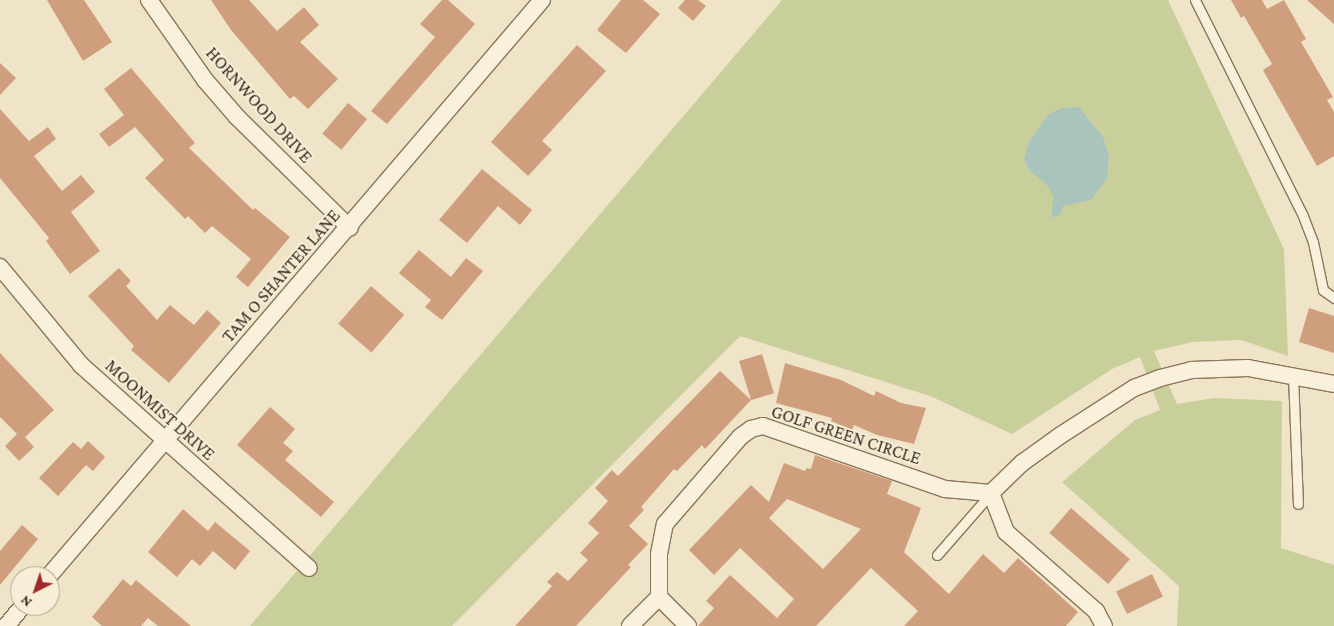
<!DOCTYPE html>
<html>
<head>
<meta charset="utf-8">
<style>
  body { margin:0 }
  #map { position:relative; width:1334px; height:626px; overflow:hidden; background:#f0e4c8; font-family:"Crimson Pro",serif }
  div>[style] { position:absolute }
  [style*='--x'] { left:calc(var(--x)*1px); top:calc(var(--y)*1px); width:calc(var(--w)*1px); rotate:calc(var(--a)*1deg) }
  .green>* { inset:0; background:#c9cf9b }
  .water>* { inset:0; background:#a9c4bc }
  .building>* { inset:0; background:#cf9f7d; transform-origin:0 0 }
  .roads { filter:drop-shadow(1px 0 #8d765c) drop-shadow(-1px 0 #8d765c) drop-shadow(0 1px #8d765c) drop-shadow(0 -1px #8d765c) }
  .lane>* { height:9px; margin:-4.5px; padding:0 4.5px; transform-origin:4.5px; border-radius:4.5px; background:#faf1dc }
  .street>* { height:16px; margin:-8px; padding:0 8px; transform-origin:8px; border-radius:8px; background:#faf1dc }
  span { translate:-50% -50%; white-space:nowrap; text-align:center; line-height:1.15; -webkit-text-stroke:4px #f7eed8; paint-order:stroke }
  .street-label { font-size:18px; color:#3d2e20 }
  .north { position:absolute; left:10px; top:566px; width:50px; height:50px; box-sizing:border-box; background:#f7eed8; border:1px solid #ada18e; border-radius:50%; rotate:221deg; font-size:14px; font-weight:700; line-height:20px; text-align:center; color:#3d2e20 }
  .north::after { content:''; display:block; margin:auto; width:18px; height:22px; background:#9e2a2b; clip-path:polygon(50% 0,100% 100%,50% 72%,0 100%) }
</style>
</head>
<body>
<div id="map">
  <div class="green">
    <i style="clip-path:polygon(782px 0,1168px 0,1284px 249px,1288px 356px,1241px 340px,1193px 342px,1154px 351px,1177px 404px,1214px 398px,1282px 401px,1281px 548px,1334px 565px,1334px 626px,1177px 626px,1179px 586px,1062px 482px,1135px 420px,1160px 410px,1140px 357px,1112px 369px,1012px 434px,930px 396px,740px 336px,452px 626px,250px 626px)"></i>
  </div>
  <div class="water">
    <i style="clip-path:polygon(1079px 107px,1103px 137px,1109px 156px,1107px 178px,1091px 200px,1063px 206px,1061px 214px,1052px 218px,1053px 196px,1047px 185px,1029px 170px,1024px 159px,1029px 142px,1048px 115px,1061px 108px)"></i>
  </div>
  <div class="building">
    <i style="clip-path:polygon(47px 0,84px 0,112px 42px,83px 61px)"></i>
    <i style="clip-path:polygon(211px 0,249px 0,277px 31px,304px 7px,319px 25px,300px 42px,338px 79px,308px 109px,294px 96px,290px 99px,231px 30px)"></i>
    <i style="clip-path:polygon(442px 0,448px 0,475px 24px,387px 124px,371px 111px,435px 37px,420px 24px)"></i>
    <i style="clip-path:polygon(621px 0,643px 0,660px 14px,626px 53px,597px 30px)"></i>
    <i style="clip-path:polygon(685px 0,698px 0,706px 6px,693px 21px,678px 8px)"></i>
    <i style="clip-path:polygon(1231px 0,1262px 0,1267px 9px,1284px 0,1306px 39px,1301px 42px,1333px 97px,1327px 100px,1334px 112px,1334px 156px,1317px 166px,1263px 70px,1272px 64px,1244px 16px,1241px 18px)"></i>
    <i style="clip-path:polygon(1307px 0,1334px 0,1334px 24px)"></i>
    <i style="clip-path:polygon(577px 45px,606px 71px,542px 141px,552px 150px,528px 176px,491px 142px)"></i>
    <i style="clip-path:polygon(0 63px,16px 78px,0 95px)"></i>
    <i style="clip-path:polygon(131px 68px,195px 143px,189px 148px,253px 210px,255px 208px,290px 237px,248px 287px,236px 277px,251px 259px,212px 226px,205px 233px,188px 216px,185px 219px,145px 178px,164px 160px,135px 127px,109px 147px,99px 134px,124px 115px,104px 89px)"></i>
    <i style="left:348px;top:103px;width:25px;height:40px;rotate:40deg"></i>
    <i style="clip-path:polygon(0 109px,29px 141px,48px 127px,56px 139px,34px 156px,62px 191px,81px 175px,95px 192px,71px 212px,100px 251px,70px 274px,46px 241px,49px 238px,0 178px)"></i>
    <i style="clip-path:polygon(482px 169px,532px 210px,520px 225px,498px 206px,467px 243px,439px 220px)"></i>
    <i style="clip-path:polygon(419px 250px,451px 277px,466px 258px,483px 271px,442px 320px,425px 307px,431px 300px,399px 273px)"></i>
    <i style="clip-path:polygon(119px 268px,131px 281px,126px 286px,157px 320px,170px 305px,194px 325px,207px 310px,221px 323px,169px 383px,131px 350px,134px 346px,88px 296px)"></i>
    <i style="left:371px;top:286px;width:44px;height:50px;rotate:41deg"></i>
    <i style="clip-path:polygon(1309px 308px,1334px 316px,1334px 353px,1299px 342px)"></i>
    <i style="clip-path:polygon(0 353px,54px 410px,25px 437px,34px 447px,19px 461px,5px 446px,17px 434px,0 417px)"></i>
    <i style="left:762px;top:354px;width:41px;height:24px;rotate:73deg"></i>
    <i style="clip-path:polygon(785px 363px,841px 380px,874px 396px,876px 391px,901px 403px,926px 408px,914px 444px,877px 435px,854px 425px,852px 430px,831px 421px,832px 418px,776px 403px)"></i>
    <i style="clip-path:polygon(720px 371px,751px 400px,705px 449px,702px 445px,677px 471px,674px 469px,641px 507px,644px 510px,629px 526px,648px 544px,628px 565px,631px 567px,576px 626px,515px 626px,552px 586px,547px 582px,557px 572px,568px 581px,588px 560px,580px 553px,599px 533px,588px 523px,608px 501px,595px 488px,612px 470px,618px 476px)"></i>
    <i style="clip-path:polygon(270px 407px,295px 429px,283px 443px,293px 451px,285px 460px,334px 502px,321px 517px,237px 445px)"></i>
    <i style="clip-path:polygon(88px 441px,105px 457px,93px 471px,86px 465px,58px 496px,39px 478px,73px 442px,81px 449px)"></i>
    <i style="clip-path:polygon(evenodd,815px 455px,892px 481px,887px 494px,921px 508px,904px 552px,949px 594px,983px 554px,1004px 573px,1018px 558px,1078px 612px,1066px 626px,904px 626px,918px 611px,871px 568px,816px 626px,698px 626px,714px 608px,706px 601px,730px 575px,777px 618px,794px 599px,740px 548px,714px 575px,689px 550px,751px 485px,769px 502px,784px 463px,805px 471px,807px 468px,811px 469px,815px 455px,787px 499px,861px 529px,823px 569px,769px 518px,787px 499px)"></i>
    <i style="left:1071px;top:508px;width:78px;height:33px;rotate:41deg"></i>
    <i style="clip-path:polygon(183px 509px,208px 531px,215px 522px,250px 551px,235px 570px,213px 551px,200px 566px,192px 559px,177px 577px,148px 552px)"></i>
    <i style="clip-path:polygon(22px 525px,38px 539px,0 585px,0 551px)"></i>
    <i style="left:1152px;top:574px;width:25px;height:40px;rotate:64deg"></i>
    <i style="clip-path:polygon(123px 579px,131px 586px,136px 580px,191px 626px,158px 626px,148px 618px,141px 626px,102px 626px,92px 617px)"></i>
  </div>
  <div class="roads">
    <div class="lane">
      <i style="--x:1195;--y:0;--w:241;--a:63.4"></i>
      <i style="--x:1303;--y:216;--w:28;--a:69"></i>
      <i style="--x:1313;--y:242;--w:49;--a:78.2"></i>
      <i style="--x:1323;--y:290;--w:14;--a:36"></i>
      <i style="--x:1293;--y:375;--w:129;--a:87.8"></i>
      <i style="--x:937;--y:555;--w:82;--a:-48.9"></i>
    </div>
    <div class="street">
      <i style="--x:149;--y:0;--w:98;--a:55"></i>
      <i style="--x:205;--y:80;--w:49;--a:49.1"></i>
      <i style="--x:237;--y:117;--w:158;--a:44.5"></i>
      <i style="--x:0;--y:267;--w:127;--a:50.4"></i>
      <i style="--x:81;--y:365;--w:305;--a:41.7"></i>
      <i style="--x:991;--y:493;--w:43;--a:-44.1"></i>
      <i style="--x:1022;--y:463;--w:48;--a:-35.7"></i>
      <i style="--x:1061;--y:435;--w:87;--a:-32.8"></i>
      <i style="--x:1134;--y:388;--w:28;--a:-21"></i>
      <i style="--x:1160;--y:378;--w:32;--a:-14"></i>
      <i style="--x:1191;--y:370;--w:57;--a:-2"></i>
      <i style="--x:1248;--y:368;--w:87;--a:10.5"></i>
      <i style="--x:49;--y:576;--w:758;--a:-49.44"></i>
      <i style="--x:659;--y:597;--w:41;--a:45"></i>
      <i style="--x:6;--y:626;--w:26;--a:-50"></i>
      <i style="--x:630;--y:626;--w:41;--a:-45"></i>
      <i style="--x:659;--y:597;--w:43;--a:-90"></i>
      <i style="--x:659;--y:554;--w:31;--a:-79"></i>
      <i style="--x:665;--y:524;--w:115;--a:-49.2"></i>
      <i style="--x:740;--y:437;--w:14;--a:-36"></i>
      <i style="--x:751;--y:429;--w:12;--a:-14"></i>
      <i style="--x:763;--y:426;--w:193;--a:19.1"></i>
      <i style="--x:945;--y:489;--w:46;--a:5"></i>
      <i style="--x:991;--y:493;--w:42;--a:69"></i>
      <i style="--x:1006;--y:532;--w:120;--a:41.3"></i>
      <i style="--x:1096;--y:611;--w:17;--a:62"></i>
    </div>
  </div>
  <div class="street-label">
    <span style="left:259px;top:105px;rotate:48deg">HORNWOOD DRIVE</span>
    <span style="left:281px;top:276px;rotate:-49deg">TAM O SHANTER LANE</span>
    <span style="left:160px;top:410px;rotate:42deg">MOONMIST DRIVE</span>
    <span style="left:846px;top:435px;rotate:18deg">GOLF GREEN CIRCLE</span>
  </div>
  <div class="north">N</div>
</div>
</body>
</html>
